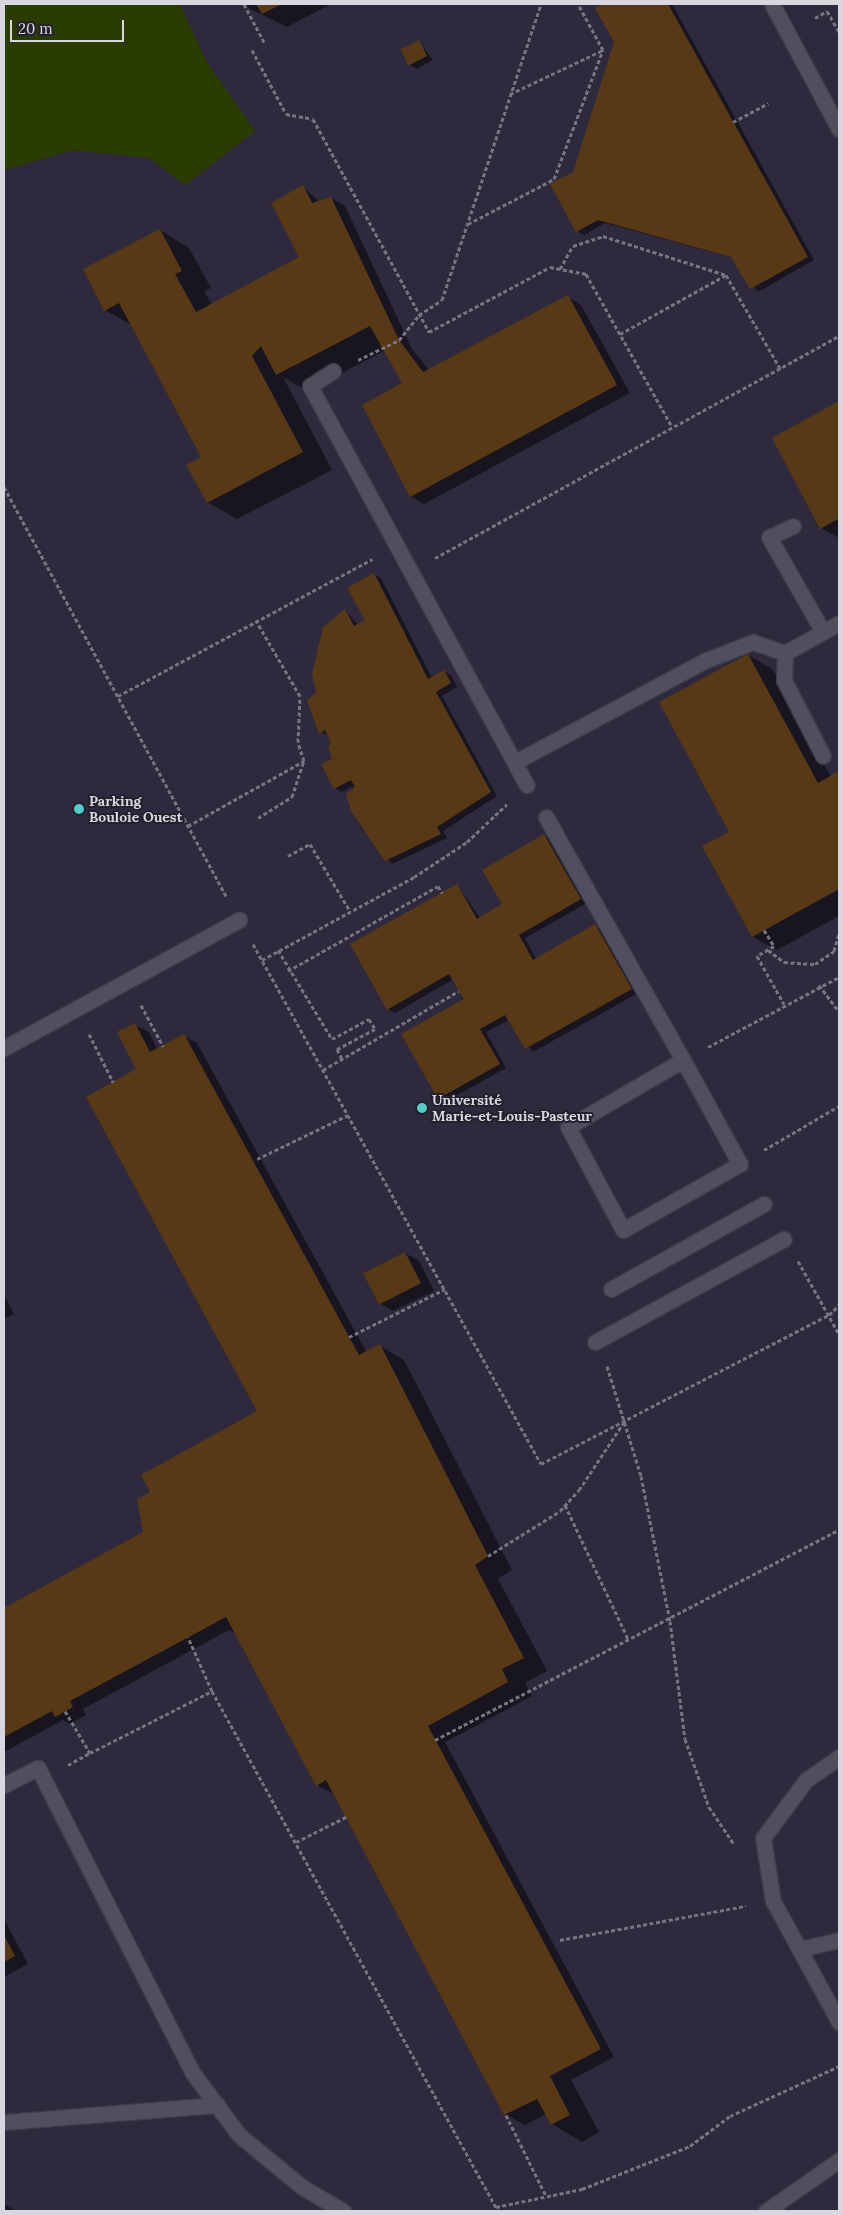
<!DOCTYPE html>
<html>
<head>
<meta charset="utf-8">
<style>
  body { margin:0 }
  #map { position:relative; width:843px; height:2215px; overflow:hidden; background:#24212e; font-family:Lora,serif }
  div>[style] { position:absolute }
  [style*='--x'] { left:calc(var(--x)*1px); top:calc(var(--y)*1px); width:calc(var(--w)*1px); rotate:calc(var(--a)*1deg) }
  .built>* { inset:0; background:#2e293c; transform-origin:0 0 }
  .green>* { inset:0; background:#2a3c00 }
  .shadow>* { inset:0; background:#0007 }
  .building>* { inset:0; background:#583915; transform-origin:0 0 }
  .path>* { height:3px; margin-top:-1.5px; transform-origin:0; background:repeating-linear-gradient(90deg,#787581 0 4px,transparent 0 6.5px) }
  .roads { filter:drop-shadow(1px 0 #3e3c46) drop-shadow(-1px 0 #3e3c46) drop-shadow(0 1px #3e3c46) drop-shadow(0 -1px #3e3c46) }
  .minor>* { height:15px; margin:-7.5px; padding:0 7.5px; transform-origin:7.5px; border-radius:7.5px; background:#514e5d }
  .dots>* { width:14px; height:14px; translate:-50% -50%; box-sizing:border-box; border:2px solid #24212e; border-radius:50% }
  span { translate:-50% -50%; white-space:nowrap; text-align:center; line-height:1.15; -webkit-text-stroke:4px #24212e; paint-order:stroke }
  .poi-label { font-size:14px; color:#d8d6df; font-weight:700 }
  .left { translate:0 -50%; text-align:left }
  .frame { position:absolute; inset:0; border:5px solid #d8d6df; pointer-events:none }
  .scale { position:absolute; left:10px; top:20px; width:114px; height:22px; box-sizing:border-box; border:2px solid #d8d6df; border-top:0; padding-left:6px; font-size:15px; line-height:18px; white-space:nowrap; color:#d8d6df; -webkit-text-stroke:4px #24212e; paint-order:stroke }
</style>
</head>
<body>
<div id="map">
  <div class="built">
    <i style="left:4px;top:4px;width:835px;height:2207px"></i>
  </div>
  <div class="green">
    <i style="clip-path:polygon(4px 4px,180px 4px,205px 59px,255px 131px,185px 185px,149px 158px,73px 150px,4px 170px)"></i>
  </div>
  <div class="shadow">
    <i style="clip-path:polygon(240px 4px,331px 4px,287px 27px)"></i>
    <i style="clip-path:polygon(605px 4px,672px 4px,814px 260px,758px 292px,734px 258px,605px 223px,584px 235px,577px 231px,574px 173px,615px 42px,596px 8px)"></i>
    <i style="clip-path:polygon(419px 42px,433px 60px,417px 69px,410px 65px)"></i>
    <i style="clip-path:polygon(303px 187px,320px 202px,331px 198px,345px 206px,412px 349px,429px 370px,568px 297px,581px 305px,630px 393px,424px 504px,410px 496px,404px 383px,386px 350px,307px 391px,283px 377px,332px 470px,237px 519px,207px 502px,203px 458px,133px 326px,105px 310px,160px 230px,189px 248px,211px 288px,204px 291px,212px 305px,302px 257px)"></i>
    <i style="clip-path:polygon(839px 402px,839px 517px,830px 522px,839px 520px,839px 538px,821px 528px,774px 439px)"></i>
    <i style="clip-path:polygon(374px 574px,381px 578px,432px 678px,444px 671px,451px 675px,457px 687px,442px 696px,497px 796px,443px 831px,447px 838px,392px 864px,359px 824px,348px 794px,355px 785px,342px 792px,335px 788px,333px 743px,329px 735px,320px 733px,318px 694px,345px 610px,358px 625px,366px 621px)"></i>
    <i style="clip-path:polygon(748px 655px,772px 669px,831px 777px,839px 773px,839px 916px,777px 950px,753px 937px,731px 832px)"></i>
    <i style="clip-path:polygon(544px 836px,551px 840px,587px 903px,525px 938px,536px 959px,595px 926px,601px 930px,638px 993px,533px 1052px,509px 1020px,486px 1032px,506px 1068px,445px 1102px,438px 1098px,465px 1000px,454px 979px,395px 1013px,388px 1009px,457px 885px,480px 918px,504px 904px)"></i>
    <i style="clip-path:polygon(135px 1025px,149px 1032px,157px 1049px,184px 1036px,197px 1043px,367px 1353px,380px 1346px,404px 1360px,512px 1570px,498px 1579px,547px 1671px,525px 1683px,532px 1696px,445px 1742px,614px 2057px,571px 2080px,599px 2132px,582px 2142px,552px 2124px,547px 2114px,525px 2125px,505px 2114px,337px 1796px,317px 1785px,237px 1634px,229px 1630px,83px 1709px,86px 1715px,70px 1724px,63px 1720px,4px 1752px,4px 1609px,144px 1533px,151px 1493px,260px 1411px,138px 1070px)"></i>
    <i style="clip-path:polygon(405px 1253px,419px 1261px,434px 1291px,393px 1311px,379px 1303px)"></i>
    <i style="clip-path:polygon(4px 1294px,14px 1314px,4px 1319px)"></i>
    <i style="clip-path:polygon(4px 1919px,28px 1964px,4px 1977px)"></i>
    <i style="clip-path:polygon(4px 2204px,16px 2211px,4px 2211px)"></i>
  </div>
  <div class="building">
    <i style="clip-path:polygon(256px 4px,282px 4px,262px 14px)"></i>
    <i style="clip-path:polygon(602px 4px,668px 4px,808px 257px,750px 289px,731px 257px,598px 220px,576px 232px,550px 184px,573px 172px,614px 42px,595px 8px)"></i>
    <i style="left:419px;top:40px;width:18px;height:21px;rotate:63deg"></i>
    <i style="clip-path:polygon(303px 185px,312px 203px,331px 197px,399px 340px,423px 372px,568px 295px,617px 385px,410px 497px,362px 405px,402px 383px,370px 326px,276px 375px,261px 346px,252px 356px,303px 452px,207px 503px,186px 465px,201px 457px,119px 303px,104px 311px,83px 269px,160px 229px,182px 271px,175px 274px,196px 312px,299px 257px,271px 203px)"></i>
    <i style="clip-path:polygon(839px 401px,839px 518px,820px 529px,772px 438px)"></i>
    <i style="clip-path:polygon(374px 573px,428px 679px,444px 670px,451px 683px,436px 692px,491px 792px,437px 827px,441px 834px,385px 861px,351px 811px,346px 794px,355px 787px,351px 780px,334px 789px,321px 764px,332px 759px,328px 746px,331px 743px,325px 730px,319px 734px,307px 700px,316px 693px,312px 674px,323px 627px,345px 609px,354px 626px,365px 620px,347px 588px)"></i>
    <i style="clip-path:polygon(748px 654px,818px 783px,839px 771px,839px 889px,752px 937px,702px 846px,729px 832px,659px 702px)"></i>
    <i style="clip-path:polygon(544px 834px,581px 899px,519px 935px,533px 960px,595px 924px,632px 989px,525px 1049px,505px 1015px,480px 1029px,500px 1064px,438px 1099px,401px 1034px,464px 999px,449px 974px,387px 1010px,350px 944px,457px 884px,477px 919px,502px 904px,482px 870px)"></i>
    <i style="clip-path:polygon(135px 1023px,150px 1052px,184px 1034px,359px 1355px,380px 1344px,488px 1556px,475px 1565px,524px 1658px,502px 1669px,508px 1682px,428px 1726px,601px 2049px,550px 2076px,570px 2115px,551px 2125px,537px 2099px,504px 2115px,326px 1780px,316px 1786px,226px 1617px,70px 1701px,73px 1707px,55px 1717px,52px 1711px,4px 1737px,4px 1608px,143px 1532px,137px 1499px,150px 1492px,141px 1475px,257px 1411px,86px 1097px,136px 1069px,117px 1032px)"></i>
    <i style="left:405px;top:1252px;width:35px;height:47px;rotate:63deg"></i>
    <i style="clip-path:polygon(4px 1935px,15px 1956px,4px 1962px)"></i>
  </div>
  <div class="path">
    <i style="--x:244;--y:4;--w:45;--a:62.3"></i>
    <i style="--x:815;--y:18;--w:14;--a:-30"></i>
    <i style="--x:827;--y:11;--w:24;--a:60"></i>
    <i style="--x:252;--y:50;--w:72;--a:62"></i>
    <i style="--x:286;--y:114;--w:27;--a:10"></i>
    <i style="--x:313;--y:119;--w:243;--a:61.4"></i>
    <i style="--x:429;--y:332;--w:137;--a:-28.2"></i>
    <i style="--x:550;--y:267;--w:37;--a:11"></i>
    <i style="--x:586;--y:274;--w:173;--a:60.6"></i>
    <i style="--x:510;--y:94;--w:103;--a:-25.3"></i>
    <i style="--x:733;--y:122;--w:40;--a:-28"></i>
    <i style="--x:468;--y:224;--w:97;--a:-27.6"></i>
    <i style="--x:554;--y:179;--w:138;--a:-69.2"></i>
    <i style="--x:603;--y:50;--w:52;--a:-118.5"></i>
    <i style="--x:560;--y:269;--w:26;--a:-61"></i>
    <i style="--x:573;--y:246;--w:32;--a:-18"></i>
    <i style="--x:603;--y:236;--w:129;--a:17.6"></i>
    <i style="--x:726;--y:275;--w:108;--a:59.9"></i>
    <i style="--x:620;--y:334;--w:121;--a:-29.1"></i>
    <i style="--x:358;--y:360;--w:46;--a:-26"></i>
    <i style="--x:399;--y:340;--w:32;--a:-51"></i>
    <i style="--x:419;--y:315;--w:27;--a:-33"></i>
    <i style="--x:442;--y:300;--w:312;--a:-71.5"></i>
    <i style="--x:4;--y:487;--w:467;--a:61.5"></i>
    <i style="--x:435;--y:558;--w:461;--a:-28.8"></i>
    <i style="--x:118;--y:696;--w:289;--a:-28.3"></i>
    <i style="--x:258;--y:818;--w:40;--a:-32"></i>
    <i style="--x:292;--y:797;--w:38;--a:-72"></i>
    <i style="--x:188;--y:826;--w:133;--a:-29.3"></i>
    <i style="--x:304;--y:761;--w:20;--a:-108"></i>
    <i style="--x:298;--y:742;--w:46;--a:-87.5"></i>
    <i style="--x:300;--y:696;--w:86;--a:-120.2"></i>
    <i style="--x:288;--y:856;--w:25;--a:-29"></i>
    <i style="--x:310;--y:844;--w:78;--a:59.2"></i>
    <i style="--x:764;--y:930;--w:19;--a:58"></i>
    <i style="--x:774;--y:946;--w:20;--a:150"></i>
    <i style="--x:757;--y:956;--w:55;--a:60.6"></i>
    <i style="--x:253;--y:944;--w:594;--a:61.02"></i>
    <i style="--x:541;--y:1464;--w:324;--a:-27.4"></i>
    <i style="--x:829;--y:1315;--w:14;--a:-45"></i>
    <i style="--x:278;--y:950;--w:104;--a:58.8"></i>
    <i style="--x:332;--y:1039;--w:42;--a:-28.4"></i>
    <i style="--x:369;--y:1019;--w:12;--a:59"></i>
    <i style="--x:375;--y:1029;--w:43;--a:152.2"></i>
    <i style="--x:337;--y:1049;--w:11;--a:63"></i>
    <i style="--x:768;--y:950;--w:20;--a:37"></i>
    <i style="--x:784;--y:962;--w:31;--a:4"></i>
    <i style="--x:815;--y:964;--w:23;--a:-34"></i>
    <i style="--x:834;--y:951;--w:19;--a:-74"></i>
    <i style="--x:262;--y:960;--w:173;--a:-28.6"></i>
    <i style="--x:414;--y:877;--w:64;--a:-33.4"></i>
    <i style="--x:467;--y:842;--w:55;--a:-43.5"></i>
    <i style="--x:288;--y:971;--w:172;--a:-29.5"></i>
    <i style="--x:438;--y:886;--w:8;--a:60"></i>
    <i style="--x:819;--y:985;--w:34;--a:53"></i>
    <i style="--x:141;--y:1005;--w:47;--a:61.8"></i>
    <i style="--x:89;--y:1034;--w:54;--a:63.4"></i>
    <i style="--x:708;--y:1047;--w:149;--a:-28.1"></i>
    <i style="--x:323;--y:1070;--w:157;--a:-30.2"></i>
    <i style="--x:764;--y:1150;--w:87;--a:-30.4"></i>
    <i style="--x:257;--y:1159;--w:101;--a:-25.8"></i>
    <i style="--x:798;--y:1261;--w:84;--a:60.7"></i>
    <i style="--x:349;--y:1337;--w:107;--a:-26.6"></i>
    <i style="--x:607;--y:1366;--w:115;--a:72.8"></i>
    <i style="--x:641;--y:1476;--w:148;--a:78.7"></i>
    <i style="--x:670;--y:1621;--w:119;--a:82.8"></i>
    <i style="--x:685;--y:1739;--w:72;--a:70.6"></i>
    <i style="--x:709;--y:1807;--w:45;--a:56"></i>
    <i style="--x:565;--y:1505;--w:148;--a:64.8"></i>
    <i style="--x:488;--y:1556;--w:85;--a:-32"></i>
    <i style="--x:560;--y:1511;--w:28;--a:-48"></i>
    <i style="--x:579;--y:1490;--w:82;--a:-56.5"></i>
    <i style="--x:212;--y:1691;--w:593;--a:61.19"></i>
    <i style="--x:65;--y:1711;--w:49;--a:59.2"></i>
    <i style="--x:90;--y:1753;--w:137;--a:-26.9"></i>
    <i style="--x:212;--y:1691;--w:59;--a:-114"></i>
    <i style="--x:435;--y:1740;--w:455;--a:-27.5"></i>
    <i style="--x:68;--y:1765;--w:25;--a:-29"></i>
    <i style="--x:296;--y:1842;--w:56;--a:-26.6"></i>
    <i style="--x:560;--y:1940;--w:189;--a:-10.4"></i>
    <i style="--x:506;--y:2115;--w:90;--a:63.7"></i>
    <i style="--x:496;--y:2207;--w:88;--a:-11.8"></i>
    <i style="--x:582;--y:2189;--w:116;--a:-21.7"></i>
    <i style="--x:690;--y:2146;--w:50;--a:-36.9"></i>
    <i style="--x:730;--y:2116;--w:120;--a:-24.6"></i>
  </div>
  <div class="roads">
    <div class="minor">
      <i style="--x:772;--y:4;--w:142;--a:61.8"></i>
      <i style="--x:333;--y:371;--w:27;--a:147"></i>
      <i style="--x:310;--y:386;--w:454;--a:61.5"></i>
      <i style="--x:793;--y:526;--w:26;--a:155"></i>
      <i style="--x:769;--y:537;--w:109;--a:60.4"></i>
      <i style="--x:785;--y:653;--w:27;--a:92"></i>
      <i style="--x:784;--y:680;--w:85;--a:62.8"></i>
      <i style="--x:515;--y:762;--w:214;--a:-28.1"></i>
      <i style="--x:704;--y:661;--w:53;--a:-21.2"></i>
      <i style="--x:753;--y:642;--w:34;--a:19"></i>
      <i style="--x:785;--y:653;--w:62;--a:-29.1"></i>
      <i style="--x:546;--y:817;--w:279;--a:60.6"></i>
      <i style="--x:683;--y:1060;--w:119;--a:61.3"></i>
      <i style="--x:740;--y:1164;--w:134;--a:150.6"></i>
      <i style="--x:623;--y:1230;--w:117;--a:-118.1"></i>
      <i style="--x:568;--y:1127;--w:133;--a:-30.2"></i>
      <i style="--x:4;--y:1048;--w:268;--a:-28.6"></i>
      <i style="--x:611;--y:1289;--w:175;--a:-29.1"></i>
      <i style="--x:595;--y:1342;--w:215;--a:-28.6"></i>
      <i style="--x:839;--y:1757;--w:40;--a:145.1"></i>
      <i style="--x:806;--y:1780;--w:72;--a:126.6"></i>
      <i style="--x:763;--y:1838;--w:64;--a:81"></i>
      <i style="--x:773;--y:1901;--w:138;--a:61.4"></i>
      <i style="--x:4;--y:1785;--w:38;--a:-27"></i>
      <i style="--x:38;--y:1768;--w:341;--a:63.1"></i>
      <i style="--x:192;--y:2072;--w:79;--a:53.3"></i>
      <i style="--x:239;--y:2135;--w:82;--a:39.5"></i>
      <i style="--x:302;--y:2187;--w:48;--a:30.3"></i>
      <i style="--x:800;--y:1949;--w:40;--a:-13"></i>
      <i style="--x:4;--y:2122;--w:214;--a:-4.6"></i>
      <i style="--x:766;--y:2211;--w:89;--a:-34.9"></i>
    </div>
  </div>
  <div class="dots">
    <i style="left:79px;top:809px;background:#54cdc8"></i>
    <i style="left:422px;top:1108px;background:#54cdc8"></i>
  </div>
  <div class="poi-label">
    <span class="left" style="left:89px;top:809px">Parking<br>Bouloie Ouest</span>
    <span class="left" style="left:432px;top:1108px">Université<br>Marie-et-Louis-Pasteur</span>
  </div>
  <div class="frame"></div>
  <div class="scale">20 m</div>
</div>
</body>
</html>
